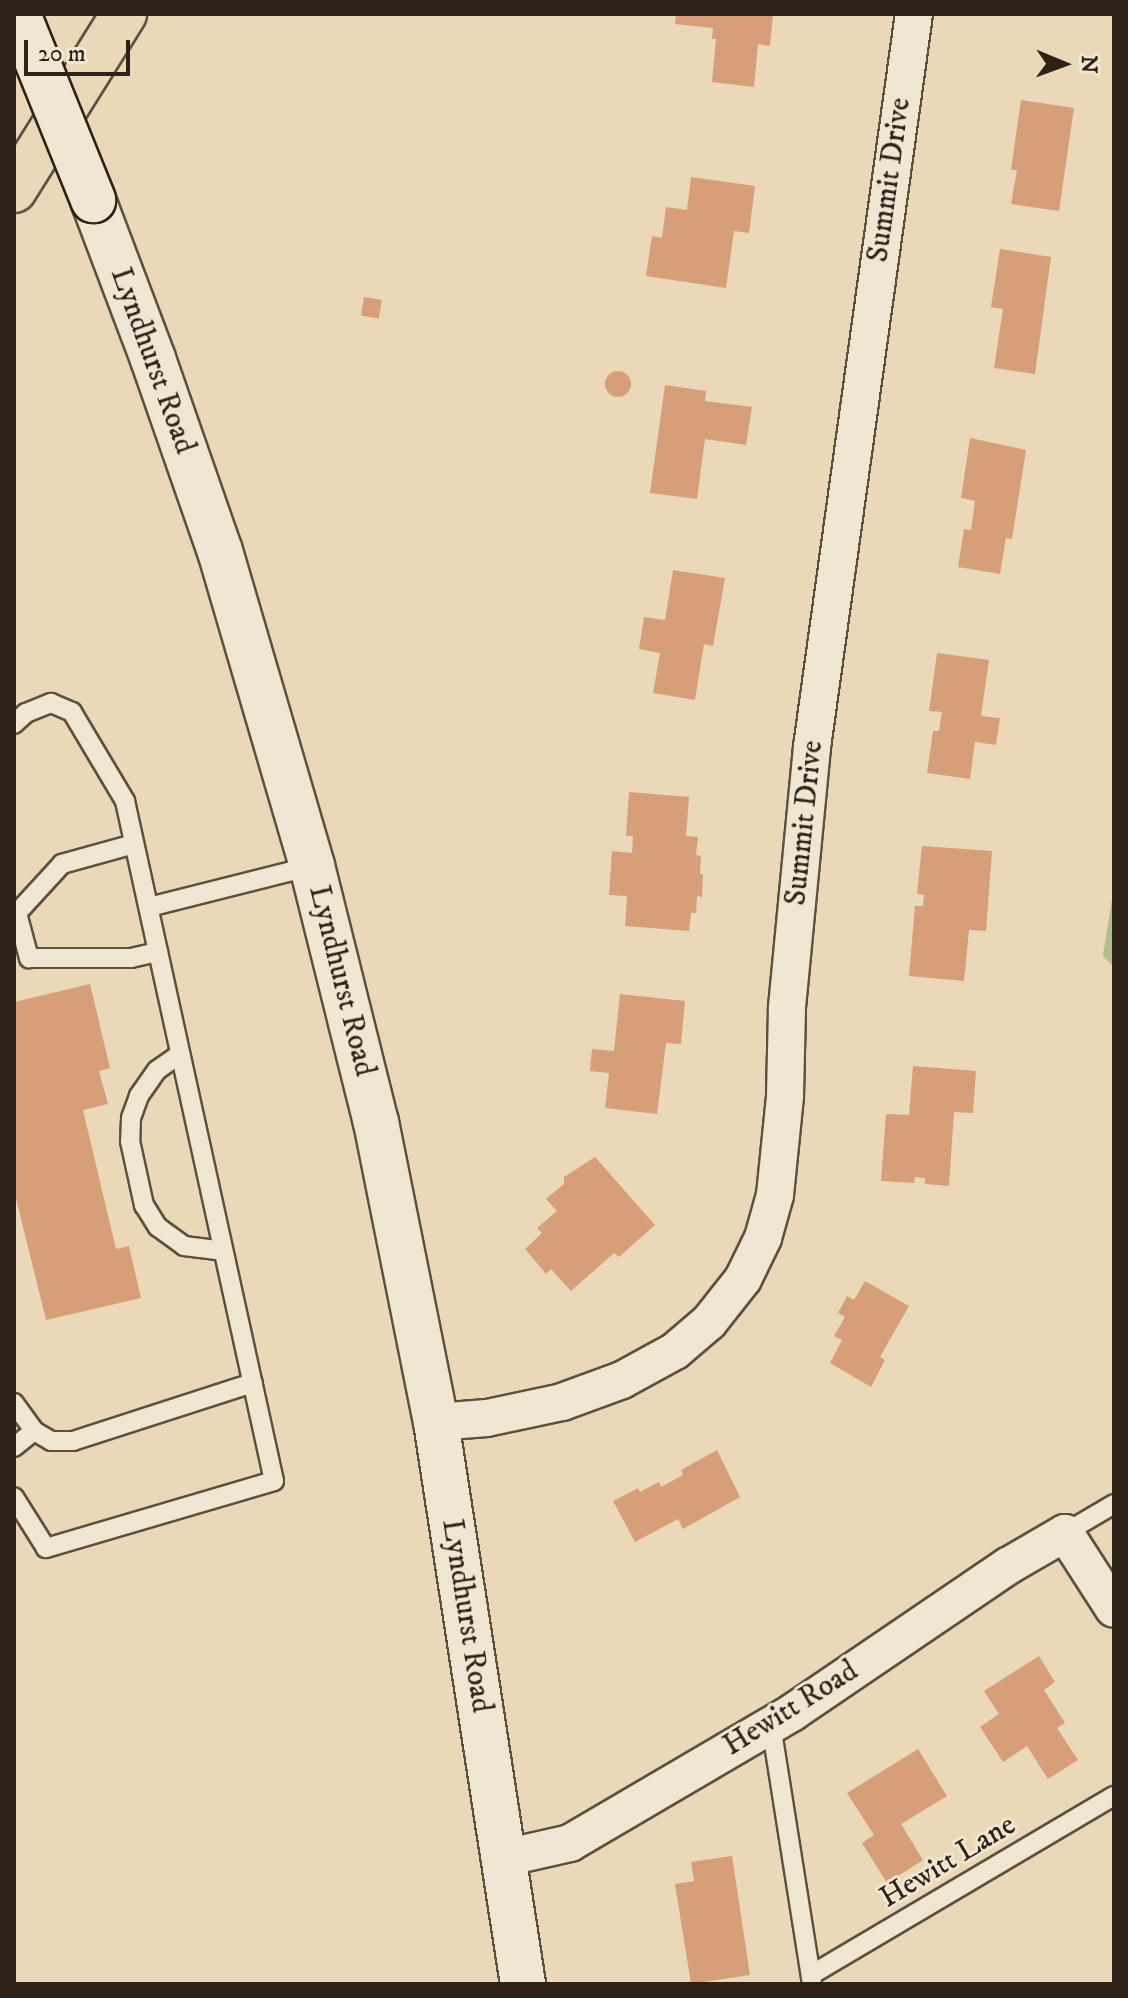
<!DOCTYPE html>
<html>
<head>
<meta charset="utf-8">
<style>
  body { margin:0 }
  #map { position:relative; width:1128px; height:1998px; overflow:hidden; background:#ead8b8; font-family:"IM FELL DW Pica",serif }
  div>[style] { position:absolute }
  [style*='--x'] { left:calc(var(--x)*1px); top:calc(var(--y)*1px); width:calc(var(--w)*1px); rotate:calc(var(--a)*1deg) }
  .green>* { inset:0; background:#b4bf90 }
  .building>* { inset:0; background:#d69f7a; transform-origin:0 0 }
  .round { border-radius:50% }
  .roads { filter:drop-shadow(2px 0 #5c5040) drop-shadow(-2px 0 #5c5040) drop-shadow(0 2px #5c5040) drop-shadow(0 -2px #5c5040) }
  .lane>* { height:18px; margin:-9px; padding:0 9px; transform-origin:9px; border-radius:9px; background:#f1e6d1 }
  .street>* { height:36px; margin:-18px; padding:0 18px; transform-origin:18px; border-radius:18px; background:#f1e6d1 }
  .secondary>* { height:44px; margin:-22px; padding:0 22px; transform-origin:22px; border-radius:22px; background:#f1e6d1 }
  .highway>* { height:44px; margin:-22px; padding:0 22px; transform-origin:22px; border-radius:22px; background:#ead8b8 }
  .bridges { filter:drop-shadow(2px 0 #2c2218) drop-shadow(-2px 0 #2c2218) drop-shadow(0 2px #2c2218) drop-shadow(0 -2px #2c2218) }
  .secondary-bridge>* { height:44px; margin:-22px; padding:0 22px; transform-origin:22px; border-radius:22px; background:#f1e6d1 }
  span { translate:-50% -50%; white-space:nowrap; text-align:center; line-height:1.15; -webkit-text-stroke:6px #f1e6d1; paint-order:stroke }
  .street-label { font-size:30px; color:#2c2218 }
  .frame { position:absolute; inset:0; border:16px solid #2c2218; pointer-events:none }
  .north { position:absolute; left:1024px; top:24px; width:80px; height:80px; -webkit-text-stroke:6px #f1e6d1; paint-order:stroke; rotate:91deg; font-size:22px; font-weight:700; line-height:32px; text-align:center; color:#2c2218 }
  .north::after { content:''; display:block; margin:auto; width:28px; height:36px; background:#2c2218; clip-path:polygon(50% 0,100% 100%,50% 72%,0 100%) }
  .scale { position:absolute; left:24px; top:40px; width:106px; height:36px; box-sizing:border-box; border:4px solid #2c2218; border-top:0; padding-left:10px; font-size:24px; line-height:28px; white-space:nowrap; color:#2c2218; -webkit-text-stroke:6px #f1e6d1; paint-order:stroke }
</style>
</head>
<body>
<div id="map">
  <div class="green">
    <i style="clip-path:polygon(1114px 886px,1114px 967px,1103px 956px)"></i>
  </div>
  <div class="building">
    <i style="clip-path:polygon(676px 14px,773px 14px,770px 46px,758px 44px,754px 87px,712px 82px,716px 39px,712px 39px,713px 28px,675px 24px)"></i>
    <i style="clip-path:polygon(1021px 100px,1074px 108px,1059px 211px,1011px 204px,1017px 170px,1011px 170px)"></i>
    <i style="clip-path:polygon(691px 177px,755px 186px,749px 233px,734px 231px,726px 288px,646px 276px,652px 236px,662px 238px,666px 207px,687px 210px)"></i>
    <i style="clip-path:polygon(1000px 249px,1051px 257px,1035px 374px,994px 368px,1003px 309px,991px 307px)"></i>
    <i style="left:364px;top:297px;width:18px;height:19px;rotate:9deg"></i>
    <i class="round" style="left:605px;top:371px;width:26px;height:26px"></i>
    <i style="clip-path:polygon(665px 385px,706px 391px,705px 401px,752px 407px,746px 445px,705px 439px,697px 499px,650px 493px)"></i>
    <i style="clip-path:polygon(970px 438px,1026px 450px,1012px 539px,1006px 538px,1000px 574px,958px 567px,964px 529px,971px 530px,975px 501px,961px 498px)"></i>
    <i style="clip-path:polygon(673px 570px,725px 578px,713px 646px,704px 644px,695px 700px,653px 693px,660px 653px,639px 649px,644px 617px,665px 620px)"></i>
    <i style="clip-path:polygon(937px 653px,989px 660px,981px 716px,1000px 718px,996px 745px,975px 742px,970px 779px,927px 773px,933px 731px,939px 731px,942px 712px,929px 711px)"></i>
    <i style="clip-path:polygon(629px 792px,689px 797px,686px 836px,698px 837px,696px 855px,701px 856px,700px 874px,703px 874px,702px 897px,697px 896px,696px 913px,691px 913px,689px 931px,625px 926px,627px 896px,609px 895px,612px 851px,632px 853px,633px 836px,626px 836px)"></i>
    <i style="clip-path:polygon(922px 846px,992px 851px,986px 931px,969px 930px,964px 981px,909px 976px,915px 906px,923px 906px,924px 895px,917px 894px)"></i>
    <i style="clip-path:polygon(90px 984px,110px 1068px,99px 1071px,108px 1104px,83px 1110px,116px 1249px,129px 1246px,141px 1298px,46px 1320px,14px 1190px,14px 1002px)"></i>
    <i style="clip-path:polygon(620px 994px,685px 1001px,681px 1044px,666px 1043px,657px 1114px,605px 1108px,609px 1073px,590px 1071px,592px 1049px,614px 1051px)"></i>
    <i style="clip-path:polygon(913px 1066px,976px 1071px,973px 1113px,954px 1112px,949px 1186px,925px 1184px,925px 1178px,915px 1177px,914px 1183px,881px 1181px,886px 1114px,909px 1115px)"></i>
    <i style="clip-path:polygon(595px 1157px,655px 1225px,619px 1257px,614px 1253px,571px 1291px,551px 1269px,546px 1274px,525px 1249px,542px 1233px,537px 1228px,557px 1211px,546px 1199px,564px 1184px,564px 1177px)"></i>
    <i style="clip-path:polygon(865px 1281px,909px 1306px,880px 1357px,885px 1360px,871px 1387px,830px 1363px,842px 1340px,834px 1336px,845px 1317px,838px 1313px,847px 1296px,854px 1300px)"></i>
    <i style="clip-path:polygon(717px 1450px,740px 1497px,683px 1529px,678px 1519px,635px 1542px,613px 1501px,638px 1488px,640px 1492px,659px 1482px,661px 1487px,683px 1475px,681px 1470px)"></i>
    <i style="clip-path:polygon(1039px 1656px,1055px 1682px,1044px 1690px,1065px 1723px,1057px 1728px,1078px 1760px,1048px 1779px,1027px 1746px,1003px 1762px,980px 1727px,999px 1714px,984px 1691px)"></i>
    <i style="clip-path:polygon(918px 1749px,947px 1796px,901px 1824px,923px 1860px,887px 1883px,862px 1843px,874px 1835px,847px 1793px)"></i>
    <i style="clip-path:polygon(732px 1856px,750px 1975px,691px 1984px,675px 1884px,694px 1881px,691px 1862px)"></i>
  </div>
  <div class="roads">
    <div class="lane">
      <i style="--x:14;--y:724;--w:16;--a:-43"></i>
      <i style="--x:26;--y:713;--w:27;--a:-22"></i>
      <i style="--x:51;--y:703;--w:23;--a:23"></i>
      <i style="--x:72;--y:712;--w:104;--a:59.2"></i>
      <i style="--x:125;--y:801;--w:696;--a:77.64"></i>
      <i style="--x:274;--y:1481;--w:238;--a:163.6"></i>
      <i style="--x:46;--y:1548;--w:60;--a:-122.1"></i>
      <i style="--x:134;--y:844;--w:75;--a:164.5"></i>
      <i style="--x:62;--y:864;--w:67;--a:132.6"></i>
      <i style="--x:17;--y:913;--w:47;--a:75.1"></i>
      <i style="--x:29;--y:958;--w:102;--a:0"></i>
      <i style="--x:131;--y:958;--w:28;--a:-13"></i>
      <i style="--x:149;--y:907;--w:168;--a:-14.1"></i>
      <i style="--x:180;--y:1054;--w:28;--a:145"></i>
      <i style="--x:157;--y:1070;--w:32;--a:125"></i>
      <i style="--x:139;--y:1096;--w:23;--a:110"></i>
      <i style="--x:131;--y:1118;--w:23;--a:92"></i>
      <i style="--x:130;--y:1141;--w:66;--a:77.7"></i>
      <i style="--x:144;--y:1205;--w:26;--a:58"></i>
      <i style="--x:158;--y:1227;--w:32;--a:36"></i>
      <i style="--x:184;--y:1246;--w:39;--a:7"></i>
      <i style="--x:14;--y:1403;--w:34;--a:54"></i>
      <i style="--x:34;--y:1431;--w:20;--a:30"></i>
      <i style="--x:51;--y:1441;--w:22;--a:0"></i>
      <i style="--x:73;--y:1441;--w:189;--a:-17.9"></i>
      <i style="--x:14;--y:1447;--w:26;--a:-39"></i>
      <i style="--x:1065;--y:1533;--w:57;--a:-30.6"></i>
      <i style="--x:771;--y:1725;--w:262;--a:81"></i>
      <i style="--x:811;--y:1975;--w:352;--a:-30.6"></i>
    </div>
    <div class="street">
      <i style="--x:436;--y:1422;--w:51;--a:-4.5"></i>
      <i style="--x:487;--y:1418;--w:77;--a:-12"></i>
      <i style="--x:562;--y:1402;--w:64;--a:-20.1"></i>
      <i style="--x:622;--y:1380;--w:60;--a:-28.7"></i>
      <i style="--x:675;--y:1351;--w:45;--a:-40.5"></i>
      <i style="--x:709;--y:1322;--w:55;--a:-51.7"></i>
      <i style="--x:743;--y:1279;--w:46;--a:-64"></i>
      <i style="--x:763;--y:1238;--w:45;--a:-74.4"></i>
      <i style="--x:775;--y:1195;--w:100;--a:-84.2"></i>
      <i style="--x:785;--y:1096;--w:89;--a:-88.7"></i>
      <i style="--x:787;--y:1007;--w:261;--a:-84.5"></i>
      <i style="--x:812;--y:747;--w:740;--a:-82.08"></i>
      <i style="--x:504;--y:1858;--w:68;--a:-12.8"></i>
      <i style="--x:570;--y:1843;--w:259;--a:-30.4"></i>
      <i style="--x:793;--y:1712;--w:260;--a:-34.2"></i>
      <i style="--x:1008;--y:1566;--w:66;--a:-30.1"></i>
      <i style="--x:1065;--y:1533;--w:90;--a:57.2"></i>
    </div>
    <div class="secondary">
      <i style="--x:93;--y:200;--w:170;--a:69.3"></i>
      <i style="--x:153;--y:359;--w:203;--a:70.8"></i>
      <i style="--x:220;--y:551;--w:328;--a:73.7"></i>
      <i style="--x:312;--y:866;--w:264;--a:76"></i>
      <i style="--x:376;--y:1122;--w:306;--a:78.7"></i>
      <i style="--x:436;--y:1422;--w:569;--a:81.2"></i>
    </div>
    <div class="highway">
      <i style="--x:14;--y:190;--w:208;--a:-58"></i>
    </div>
  </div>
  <div class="bridges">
    <div class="secondary-bridge">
      <i style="--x:18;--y:14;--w:201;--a:68"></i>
    </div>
  </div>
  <div class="street-label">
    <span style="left:890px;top:180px;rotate:-82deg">Summit Drive</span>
    <span style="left:152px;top:361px;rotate:70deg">Lyndhurst Road</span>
    <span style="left:805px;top:823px;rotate:-84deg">Summit Drive</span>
    <span style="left:341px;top:981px;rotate:76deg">Lyndhurst Road</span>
    <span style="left:466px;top:1616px;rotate:81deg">Lyndhurst Road</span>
    <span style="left:791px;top:1709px;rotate:-32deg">Hewitt Road</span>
    <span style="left:948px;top:1862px;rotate:-31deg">Hewitt Lane</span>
  </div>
  <div class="frame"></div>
  <div class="north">N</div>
  <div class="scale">20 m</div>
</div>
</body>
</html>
